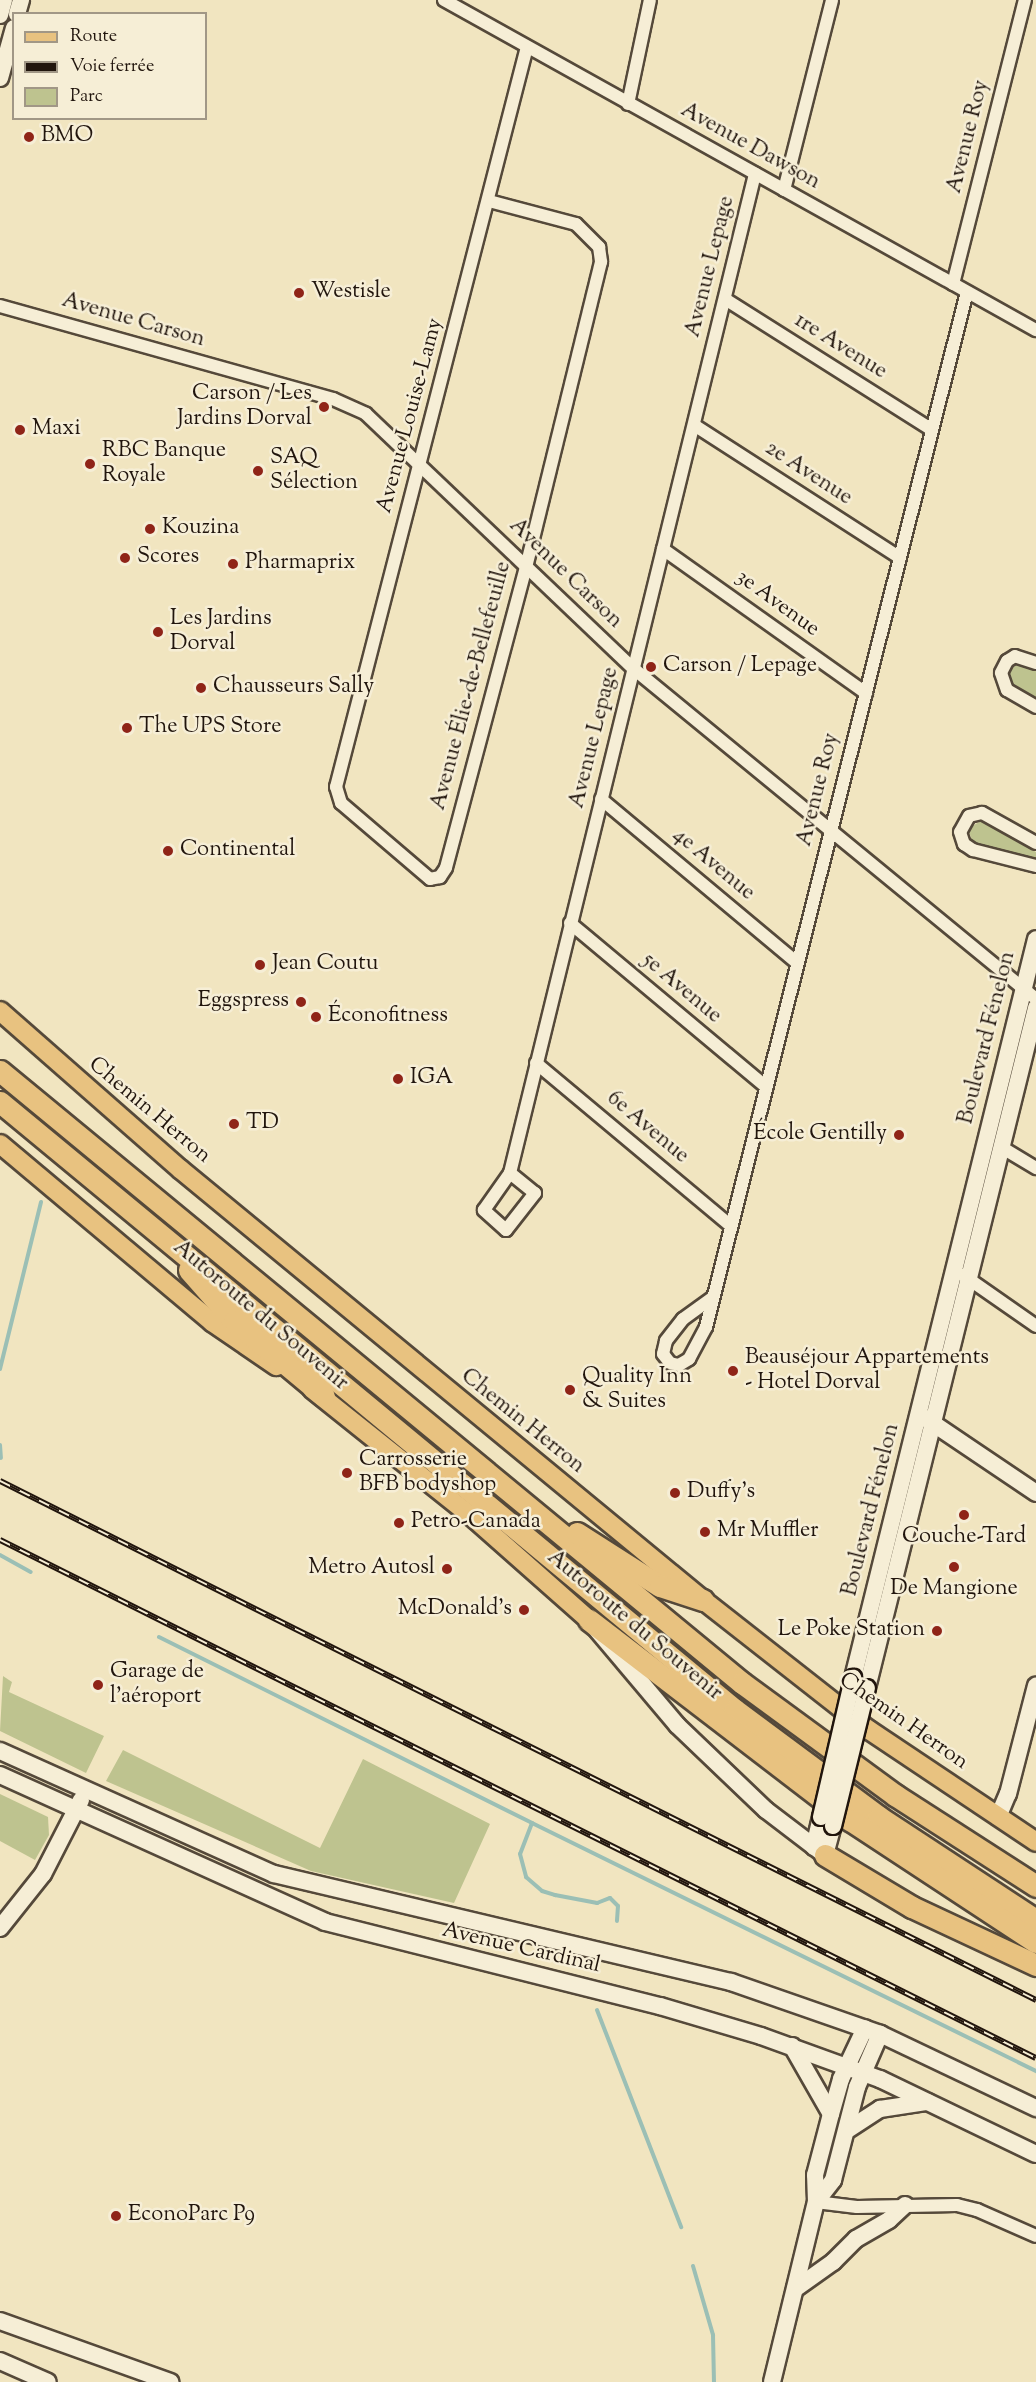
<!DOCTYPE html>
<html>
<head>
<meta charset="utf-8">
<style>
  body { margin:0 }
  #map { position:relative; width:1036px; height:2382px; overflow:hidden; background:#f1e5c0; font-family:"Sorts Mill Goudy",serif }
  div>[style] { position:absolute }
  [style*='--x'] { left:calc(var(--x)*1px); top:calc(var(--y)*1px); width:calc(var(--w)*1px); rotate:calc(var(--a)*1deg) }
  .green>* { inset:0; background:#bec38f }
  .stream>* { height:4px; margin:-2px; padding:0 2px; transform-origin:2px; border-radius:2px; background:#9bbfb5 }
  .roads { filter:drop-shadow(2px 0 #55493a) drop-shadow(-2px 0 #55493a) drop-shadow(0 2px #55493a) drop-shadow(0 -2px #55493a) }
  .street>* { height:12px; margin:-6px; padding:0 6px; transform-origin:6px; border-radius:6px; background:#f6eed6 }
  .secondary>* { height:16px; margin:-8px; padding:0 8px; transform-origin:8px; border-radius:8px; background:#f6eed6 }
  .primary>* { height:18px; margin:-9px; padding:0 9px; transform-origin:9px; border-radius:9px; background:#e8c280 }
  .highway>* { height:21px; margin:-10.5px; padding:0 10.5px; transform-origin:10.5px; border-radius:10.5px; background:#e8c280 }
  .rail>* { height:6px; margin-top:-3px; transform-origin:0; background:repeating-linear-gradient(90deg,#f6eed6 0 11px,#21150d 0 22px); box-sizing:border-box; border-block:2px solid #21150d }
  .bridges { filter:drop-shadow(2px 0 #21150d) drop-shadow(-2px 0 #21150d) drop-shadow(0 2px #21150d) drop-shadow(0 -2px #21150d) }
  .secondary-bridge>* { height:16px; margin:-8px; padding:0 8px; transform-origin:8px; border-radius:8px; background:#f6eed6 }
  .dots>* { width:16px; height:16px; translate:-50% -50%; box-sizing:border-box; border:3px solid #f6eed6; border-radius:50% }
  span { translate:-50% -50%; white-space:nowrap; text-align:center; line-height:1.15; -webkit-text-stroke:5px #f6eed6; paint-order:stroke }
  .poi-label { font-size:22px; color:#21150d }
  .left { translate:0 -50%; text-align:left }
  .right { translate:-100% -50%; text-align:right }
  .street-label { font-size:22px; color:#21150d }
  .legend { position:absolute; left:12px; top:12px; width:195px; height:108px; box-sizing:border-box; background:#f6eed6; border:2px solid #a19786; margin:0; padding:8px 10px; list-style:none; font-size:18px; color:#21150d }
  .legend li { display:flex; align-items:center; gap:12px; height:30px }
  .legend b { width:30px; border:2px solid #a19786 }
</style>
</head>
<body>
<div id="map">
  <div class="green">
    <i style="clip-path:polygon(1019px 663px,1036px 670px,1036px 699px,1011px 683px,1009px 671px)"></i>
    <i style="clip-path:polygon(982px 820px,1036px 852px,1036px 859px,973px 843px,968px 829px)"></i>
    <i style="clip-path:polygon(3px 1676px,12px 1682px,9px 1692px,104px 1736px,86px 1773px,0 1731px)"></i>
    <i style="clip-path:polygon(123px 1750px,320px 1848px,363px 1759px,490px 1824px,454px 1903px,311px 1871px,106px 1781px)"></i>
    <i style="clip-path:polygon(0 1794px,48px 1817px,49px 1835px,35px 1860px,0 1841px)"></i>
  </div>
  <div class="stream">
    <i style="--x:0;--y:1369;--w:172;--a:-76.2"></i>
    <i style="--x:0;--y:1445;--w:13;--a:86"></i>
    <i style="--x:0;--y:1555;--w:35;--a:29"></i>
    <i style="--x:159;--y:1637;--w:417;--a:26.5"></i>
    <i style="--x:532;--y:1823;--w:33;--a:111"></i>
    <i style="--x:520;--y:1854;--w:24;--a:75"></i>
    <i style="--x:526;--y:1877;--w:21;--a:41"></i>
    <i style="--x:542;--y:1891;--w:14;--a:17"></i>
    <i style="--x:555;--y:1895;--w:43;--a:10.8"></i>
    <i style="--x:597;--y:1903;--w:14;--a:-21"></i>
    <i style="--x:610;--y:1898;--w:11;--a:45"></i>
    <i style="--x:618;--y:1906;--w:15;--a:94"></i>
    <i style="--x:532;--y:1823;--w:562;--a:26.2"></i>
    <i style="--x:597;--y:2010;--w:233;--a:68.8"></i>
    <i style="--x:693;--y:2266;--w:72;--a:73.8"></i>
    <i style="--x:713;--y:2335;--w:47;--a:88.8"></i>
  </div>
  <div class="roads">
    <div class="street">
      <i style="--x:444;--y:0;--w:678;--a:29.14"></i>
      <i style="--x:628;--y:104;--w:106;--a:-78.1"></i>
      <i style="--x:784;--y:190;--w:196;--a:-75.8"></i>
      <i style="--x:489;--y:201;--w:90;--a:14.8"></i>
      <i style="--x:576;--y:224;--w:33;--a:45"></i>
      <i style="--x:599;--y:247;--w:15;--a:82"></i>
      <i style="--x:601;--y:262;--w:314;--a:103.8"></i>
      <i style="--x:526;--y:567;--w:311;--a:104.9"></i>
      <i style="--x:446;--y:868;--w:11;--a:124"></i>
      <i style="--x:440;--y:877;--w:10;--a:169"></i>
      <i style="--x:430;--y:879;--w:117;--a:-139.5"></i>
      <i style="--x:341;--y:803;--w:17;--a:-107"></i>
      <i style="--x:336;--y:787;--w:764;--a:-75.53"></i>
      <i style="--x:953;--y:284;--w:293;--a:-75.8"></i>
      <i style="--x:725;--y:299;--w:245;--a:32.3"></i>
      <i style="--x:0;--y:306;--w:346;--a:15.6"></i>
      <i style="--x:333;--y:399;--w:36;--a:24"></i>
      <i style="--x:366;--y:414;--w:370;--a:43.6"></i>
      <i style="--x:634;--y:669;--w:520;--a:39.38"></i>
      <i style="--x:694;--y:425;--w:245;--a:32.8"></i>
      <i style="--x:663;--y:549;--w:249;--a:35.4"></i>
      <i style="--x:1036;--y:663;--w:22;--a:-162"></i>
      <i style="--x:1015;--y:656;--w:9;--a:148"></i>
      <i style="--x:1007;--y:661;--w:13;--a:117"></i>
      <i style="--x:1001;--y:673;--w:18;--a:71"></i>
      <i style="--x:1007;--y:690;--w:34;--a:30"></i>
      <i style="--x:601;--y:799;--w:256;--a:39.9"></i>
      <i style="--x:1036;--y:843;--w:62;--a:-150.9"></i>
      <i style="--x:982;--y:813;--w:13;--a:167"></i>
      <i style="--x:969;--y:816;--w:18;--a:119"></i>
      <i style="--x:960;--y:832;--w:13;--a:72"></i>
      <i style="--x:964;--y:844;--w:11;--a:34"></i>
      <i style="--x:973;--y:850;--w:65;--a:14.3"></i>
      <i style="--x:570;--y:923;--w:256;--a:39.9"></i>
      <i style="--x:536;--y:1063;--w:254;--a:39.9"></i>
      <i style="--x:1001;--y:1147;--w:41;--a:31"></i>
      <i style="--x:510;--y:1173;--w:32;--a:39"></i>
      <i style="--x:535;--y:1193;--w:47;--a:128.1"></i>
      <i style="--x:506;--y:1230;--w:30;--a:-138"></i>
      <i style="--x:484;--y:1210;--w:45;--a:-54.9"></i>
      <i style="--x:510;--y:1173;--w:1029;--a:-76.22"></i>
      <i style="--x:963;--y:1275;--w:89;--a:34.9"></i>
      <i style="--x:712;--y:1298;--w:36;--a:144"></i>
      <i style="--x:683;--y:1319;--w:28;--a:128"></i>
      <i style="--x:666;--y:1341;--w:13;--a:103"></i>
      <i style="--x:663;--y:1354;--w:11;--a:52"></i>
      <i style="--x:670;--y:1363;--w:9;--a:13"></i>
      <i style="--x:679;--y:1365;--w:12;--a:-31"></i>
      <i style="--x:689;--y:1359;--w:36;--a:-62"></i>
      <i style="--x:706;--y:1327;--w:1067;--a:-75.85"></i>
      <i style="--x:816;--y:2202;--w:41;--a:7"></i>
      <i style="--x:857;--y:2207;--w:100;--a:-1.1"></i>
      <i style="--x:957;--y:2205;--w:21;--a:14"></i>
      <i style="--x:977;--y:2210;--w:64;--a:23.8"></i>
    </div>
    <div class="secondary">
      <i style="--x:17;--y:14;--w:15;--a:-74"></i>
      <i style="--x:0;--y:15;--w:16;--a:-75"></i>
      <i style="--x:0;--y:78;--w:52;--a:-74.4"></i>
      <i style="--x:925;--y:1418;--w:134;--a:34"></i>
      <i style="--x:597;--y:1630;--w:124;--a:49.9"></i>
      <i style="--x:677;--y:1725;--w:123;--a:43.7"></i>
      <i style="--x:766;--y:1810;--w:74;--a:37.3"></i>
      <i style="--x:825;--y:1855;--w:30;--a:-75"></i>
      <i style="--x:853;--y:1678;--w:761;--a:-76.09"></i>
      <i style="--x:867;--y:1688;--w:701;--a:-76.04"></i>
      <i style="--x:0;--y:1751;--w:300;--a:24.2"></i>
      <i style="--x:274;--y:1874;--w:470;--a:13.3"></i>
      <i style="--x:731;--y:1982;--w:158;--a:19.2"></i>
      <i style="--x:880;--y:2034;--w:173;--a:25.4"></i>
      <i style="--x:0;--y:1775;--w:357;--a:24.3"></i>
      <i style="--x:325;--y:1922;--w:345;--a:14.1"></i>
      <i style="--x:660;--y:2006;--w:105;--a:16.5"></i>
      <i style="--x:761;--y:2036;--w:127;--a:19.9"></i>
      <i style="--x:880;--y:2079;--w:173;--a:25.7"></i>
      <i style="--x:998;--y:1817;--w:25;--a:-67"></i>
      <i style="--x:1008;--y:1794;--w:112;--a:-75.5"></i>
      <i style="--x:814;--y:1847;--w:31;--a:-77"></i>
      <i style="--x:0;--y:1928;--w:69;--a:-51.5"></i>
      <i style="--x:43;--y:1874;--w:83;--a:-62.8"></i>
      <i style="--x:792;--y:2046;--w:78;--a:60.2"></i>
      <i style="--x:849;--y:2129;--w:37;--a:-33"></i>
      <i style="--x:880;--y:2109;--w:48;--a:-8.5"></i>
      <i style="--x:816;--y:2202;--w:28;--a:-52"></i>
      <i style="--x:833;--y:2180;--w:96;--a:-75.5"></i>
      <i style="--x:857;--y:2087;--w:58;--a:-66.5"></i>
      <i style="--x:795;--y:2289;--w:47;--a:-35.4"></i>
      <i style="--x:833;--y:2262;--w:33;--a:-45"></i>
      <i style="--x:856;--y:2239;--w:38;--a:-30"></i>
      <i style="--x:889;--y:2220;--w:22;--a:-43"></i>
      <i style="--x:0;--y:2321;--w:181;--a:19.7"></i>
      <i style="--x:0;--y:2361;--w:52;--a:23.6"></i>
      <i style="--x:772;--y:2382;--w:185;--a:-76.3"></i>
      <i style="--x:816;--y:2202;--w:27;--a:-92"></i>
      <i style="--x:815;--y:2175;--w:63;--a:-75.3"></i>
      <i style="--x:831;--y:2114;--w:36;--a:-74"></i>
      <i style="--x:841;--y:2079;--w:56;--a:-64.8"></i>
    </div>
    <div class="primary">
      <i style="--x:0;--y:1011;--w:240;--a:41.3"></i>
      <i style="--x:180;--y:1169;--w:678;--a:39.49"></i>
      <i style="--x:703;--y:1600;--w:211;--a:38.1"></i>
      <i style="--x:869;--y:1730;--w:201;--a:33.8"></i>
      <i style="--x:0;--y:1144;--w:277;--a:40"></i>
      <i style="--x:212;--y:1322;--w:78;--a:34.5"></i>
      <i style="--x:312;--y:1389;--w:210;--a:38.6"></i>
      <i style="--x:476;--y:1520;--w:151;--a:41.5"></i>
    </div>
    <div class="highway">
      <i style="--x:0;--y:1071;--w:962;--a:39.52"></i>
      <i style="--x:742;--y:1683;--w:190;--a:36.2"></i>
      <i style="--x:895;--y:1795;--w:168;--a:32.8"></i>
      <i style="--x:0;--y:1102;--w:954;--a:39.6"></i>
      <i style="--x:735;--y:1710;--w:179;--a:36.6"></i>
      <i style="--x:879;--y:1817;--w:188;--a:33.3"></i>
      <i style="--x:189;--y:1270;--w:68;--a:48.6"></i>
      <i style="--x:234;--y:1321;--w:117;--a:39.8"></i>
      <i style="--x:577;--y:1533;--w:98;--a:32.6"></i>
      <i style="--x:660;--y:1586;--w:45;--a:18"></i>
      <i style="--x:589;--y:1620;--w:329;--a:37.5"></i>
      <i style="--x:850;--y:1820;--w:222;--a:33.3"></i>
      <i style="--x:825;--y:1855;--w:101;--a:30.9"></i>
      <i style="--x:912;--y:1907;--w:137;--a:25.1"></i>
    </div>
  </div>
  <div class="rail">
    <i style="--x:0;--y:1481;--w:1159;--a:26.61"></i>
    <i style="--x:0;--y:1540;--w:1158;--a:26.57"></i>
  </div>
  <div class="bridges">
    <div class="secondary-bridge">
      <i style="--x:821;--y:1817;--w:143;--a:-77"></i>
      <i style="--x:833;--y:1826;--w:142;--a:-76.2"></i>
    </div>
  </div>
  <div class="dots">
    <i style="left:29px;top:137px;background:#8f2418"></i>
    <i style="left:299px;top:293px;background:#8f2418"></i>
    <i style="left:324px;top:407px;background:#8f2418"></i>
    <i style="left:20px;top:430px;background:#8f2418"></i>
    <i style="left:90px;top:464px;background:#8f2418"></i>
    <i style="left:258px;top:471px;background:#8f2418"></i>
    <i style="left:150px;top:529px;background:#8f2418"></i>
    <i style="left:125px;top:558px;background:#8f2418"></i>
    <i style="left:233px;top:564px;background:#8f2418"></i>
    <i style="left:158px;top:632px;background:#8f2418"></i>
    <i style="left:651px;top:667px;background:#8f2418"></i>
    <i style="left:201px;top:688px;background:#8f2418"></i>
    <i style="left:127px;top:728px;background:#8f2418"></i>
    <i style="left:168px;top:851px;background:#8f2418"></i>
    <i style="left:260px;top:965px;background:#8f2418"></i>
    <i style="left:301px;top:1002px;background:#8f2418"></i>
    <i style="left:316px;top:1017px;background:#8f2418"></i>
    <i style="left:398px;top:1079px;background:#8f2418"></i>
    <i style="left:234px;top:1124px;background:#8f2418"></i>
    <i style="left:899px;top:1135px;background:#8f2418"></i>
    <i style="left:733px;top:1371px;background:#8f2418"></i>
    <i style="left:570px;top:1390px;background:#8f2418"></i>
    <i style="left:347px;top:1473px;background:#8f2418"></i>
    <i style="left:675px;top:1493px;background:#8f2418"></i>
    <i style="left:964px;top:1515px;background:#8f2418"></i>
    <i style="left:399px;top:1523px;background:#8f2418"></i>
    <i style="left:705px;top:1532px;background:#8f2418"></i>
    <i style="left:954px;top:1567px;background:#8f2418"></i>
    <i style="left:447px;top:1569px;background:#8f2418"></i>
    <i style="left:524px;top:1610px;background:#8f2418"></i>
    <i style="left:937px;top:1631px;background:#8f2418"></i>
    <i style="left:98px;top:1685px;background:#8f2418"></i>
    <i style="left:116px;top:2216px;background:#8f2418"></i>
  </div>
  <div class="poi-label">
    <span class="left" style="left:41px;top:137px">BMO</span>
    <span class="left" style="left:311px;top:293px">Westisle</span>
    <span class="right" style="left:312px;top:407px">Carson / Les<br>Jardins Dorval</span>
    <span class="left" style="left:32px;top:430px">Maxi</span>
    <span class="left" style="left:102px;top:464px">RBC Banque<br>Royale</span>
    <span class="left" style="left:270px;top:471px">SAQ<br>Sélection</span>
    <span class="left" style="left:162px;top:529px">Kouzina</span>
    <span class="left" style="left:137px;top:558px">Scores</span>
    <span class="left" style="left:245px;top:564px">Pharmaprix</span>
    <span class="left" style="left:170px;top:632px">Les Jardins<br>Dorval</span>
    <span class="left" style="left:663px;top:667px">Carson / Lepage</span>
    <span class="left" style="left:213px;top:688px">Chausseurs Sally</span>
    <span class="left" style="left:139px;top:728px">The UPS Store</span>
    <span class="left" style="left:180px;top:851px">Continental</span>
    <span class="left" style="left:272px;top:965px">Jean Coutu</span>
    <span class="right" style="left:289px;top:1002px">Eggspress</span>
    <span class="left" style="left:328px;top:1017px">Éconofitness</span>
    <span class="left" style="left:410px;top:1079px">IGA</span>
    <span class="left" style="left:246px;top:1124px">TD</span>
    <span class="right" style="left:887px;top:1135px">École Gentilly</span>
    <span class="left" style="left:745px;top:1371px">Beauséjour Appartements<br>- Hotel Dorval</span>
    <span class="left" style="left:582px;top:1390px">Quality Inn<br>&amp; Suites</span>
    <span class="left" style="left:359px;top:1473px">Carrosserie<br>BFB bodyshop</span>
    <span class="left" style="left:687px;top:1493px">Duffy's</span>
    <span class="left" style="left:411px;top:1523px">Petro-Canada</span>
    <span class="left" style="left:717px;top:1532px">Mr Muffler</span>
    <span style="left:964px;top:1538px">Couche-Tard</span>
    <span class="right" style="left:435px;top:1569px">Metro Autosl</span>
    <span style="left:954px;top:1590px">De Mangione</span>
    <span class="right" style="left:512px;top:1610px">McDonald's</span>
    <span class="right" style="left:925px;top:1631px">Le Poke Station</span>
    <span class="left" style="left:110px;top:1685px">Garage de<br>l'aéroport</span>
    <span class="left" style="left:128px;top:2216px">EconoParc P9</span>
  </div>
  <div class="street-label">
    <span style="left:969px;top:137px;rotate:-76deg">Avenue Roy</span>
    <span style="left:750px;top:147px;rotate:29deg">Avenue Dawson</span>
    <span style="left:711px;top:267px;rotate:-76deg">Avenue Lepage</span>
    <span style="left:133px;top:321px;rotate:16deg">Avenue Carson</span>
    <span style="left:840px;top:347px;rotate:32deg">1re Avenue</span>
    <span style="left:411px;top:416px;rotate:-75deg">Avenue Louise-Lamy</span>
    <span style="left:808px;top:474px;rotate:33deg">2e Avenue</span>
    <span style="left:565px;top:574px;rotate:44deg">Avenue Carson</span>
    <span style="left:777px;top:604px;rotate:36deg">3e Avenue</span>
    <span style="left:472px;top:686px;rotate:-75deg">Avenue Élie-de-Bellefeuille</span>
    <span style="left:595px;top:738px;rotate:-76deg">Avenue Lepage</span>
    <span style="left:819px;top:790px;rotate:-76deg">Avenue Roy</span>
    <span style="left:713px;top:865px;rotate:40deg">4e Avenue</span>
    <span style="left:681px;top:989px;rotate:40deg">5e Avenue</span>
    <span style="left:988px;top:1038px;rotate:-76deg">Boulevard Fénelon</span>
    <span style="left:149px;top:1111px;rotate:40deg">Chemin Herron</span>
    <span style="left:647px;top:1128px;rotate:40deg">6e Avenue</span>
    <span style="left:260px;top:1316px;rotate:40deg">Autoroute du Souvenir</span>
    <span style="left:522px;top:1422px;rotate:39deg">Chemin Herron</span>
    <span style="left:872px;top:1510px;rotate:-76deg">Boulevard Fénelon</span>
    <span style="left:634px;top:1626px;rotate:40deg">Autoroute du Souvenir</span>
    <span style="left:903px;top:1722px;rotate:35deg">Chemin Herron</span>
    <span style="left:521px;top:1949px;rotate:13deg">Avenue Cardinal</span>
  </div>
  <ul class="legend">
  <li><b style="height:8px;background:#e8c280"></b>Route</li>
  <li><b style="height:8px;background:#21150d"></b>Voie ferrée</li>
  <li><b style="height:16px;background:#bec38f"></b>Parc</li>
  </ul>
</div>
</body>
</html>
